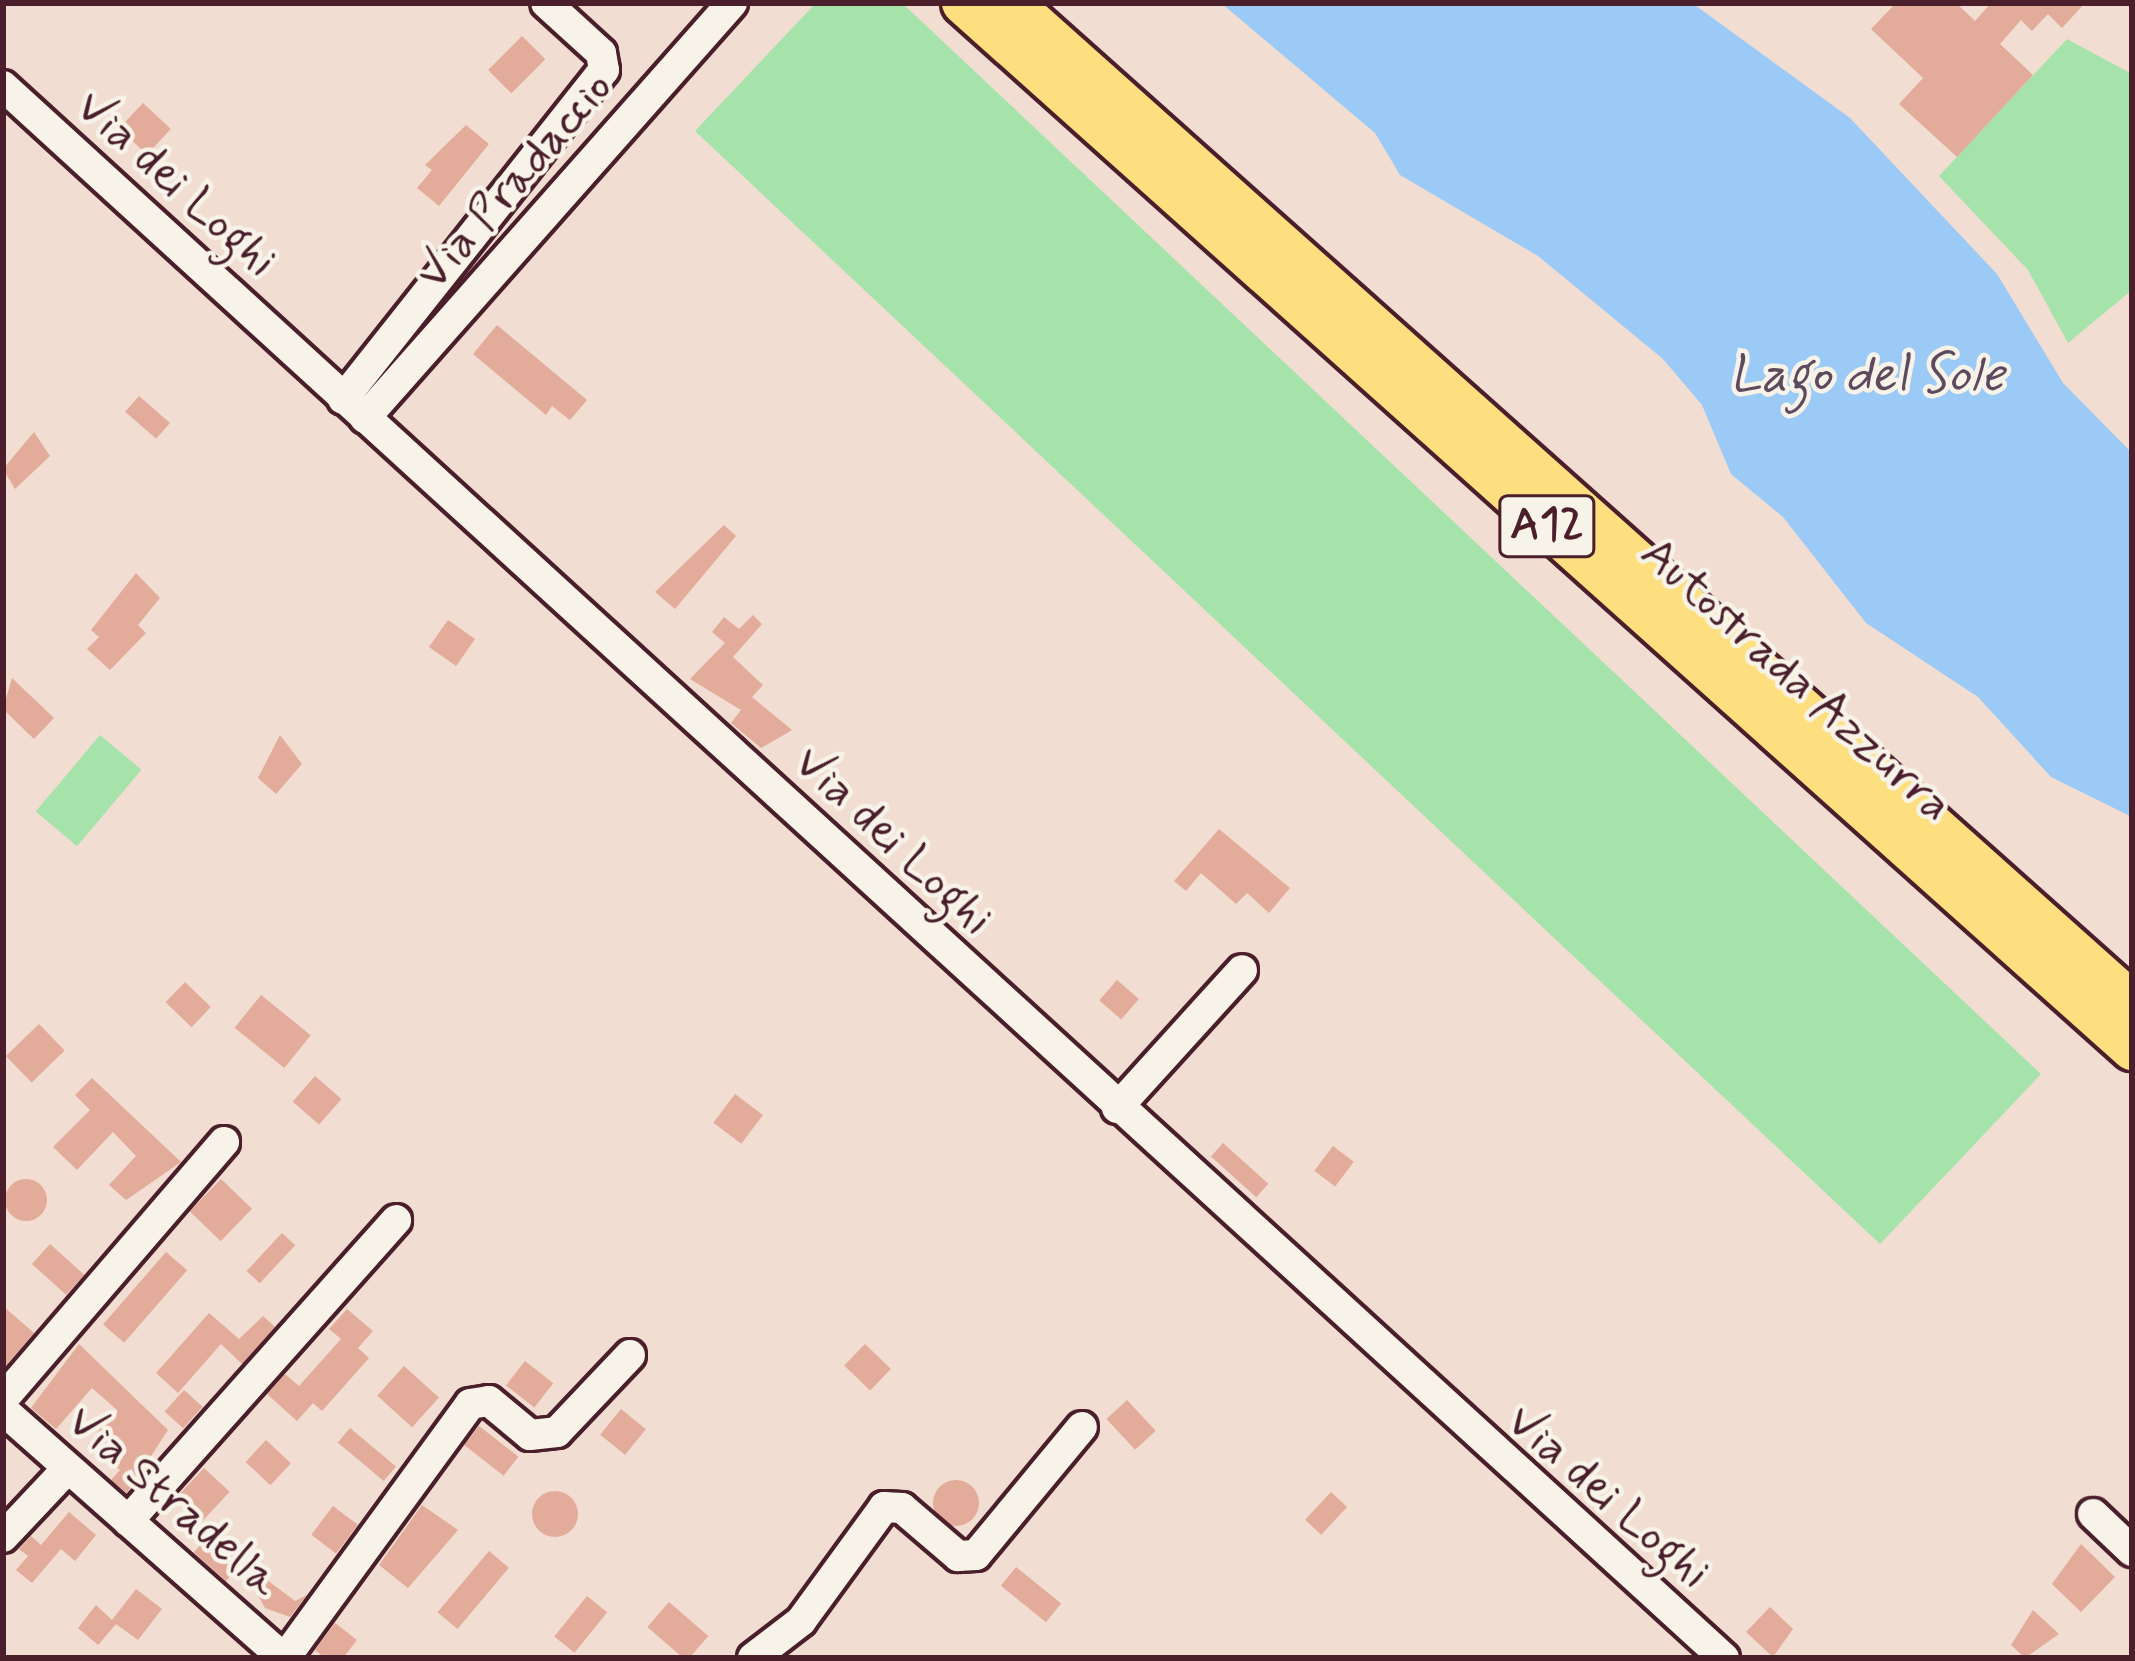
<!DOCTYPE html>
<html>
<head>
<meta charset="utf-8">
<style>
  body { margin:0 }
  #map { position:relative; width:2135px; height:1661px; overflow:hidden; background:#f1ddd1; font-family:Mynerve,sans-serif }
  div>[style] { position:absolute }
  [style*='--x'] { left:calc(var(--x)*1px); top:calc(var(--y)*1px); width:calc(var(--w)*1px); rotate:calc(var(--a)*1deg) }
  .green>* { inset:0; background:#a5e3ab; transform-origin:0 0 }
  .water>* { inset:0; background:#9ccaf7 }
  .building>* { inset:0; background:#e2ab9a; transform-origin:0 0 }
  .round { border-radius:50% }
  .roads { filter:drop-shadow(3px 0 #4a1f2b) drop-shadow(-3px 0 #4a1f2b) drop-shadow(0 3px #4a1f2b) drop-shadow(0 -3px #4a1f2b) }
  .minor>* { height:30px; margin:-15px; padding:0 15px; transform-origin:15px; border-radius:15px; background:#f7f3e8 }
  .highway>* { height:42px; margin:-21px; padding:0 21px; transform-origin:21px; border-radius:21px; background:#fedf80 }
  span { translate:-50% -50%; white-space:nowrap; text-align:center; line-height:1.15; -webkit-text-stroke:9px #f7f3e8; paint-order:stroke }
  .shield-label span { padding:3px 9px; background:#f7f3e8; border:3px solid; border-radius:9px; -webkit-text-stroke-width:0 }
  .shield-label { font-size:45px; color:#4a1f2b; font-weight:700 }
  .street-label { font-size:48px; color:#4a1f2b }
  .water-label { font-size:51px; color:#5e4a5e; font-style:italic }
  .frame { position:absolute; inset:0; border:6px solid #4a1f2b; pointer-events:none }
</style>
</head>
<body>
<div id="map">
  <div class="green">
    <i style="clip-path:polygon(816px 3px,902px 3px,2041px 1074px,1880px 1244px,695px 131px)"></i>
    <i style="clip-path:polygon(2067px 39px,2132px 74px,2132px 290px,2068px 343px,2028px 270px,1939px 176px)"></i>
    <i style="left:100px;top:735px;width:54px;height:100px;rotate:40deg"></i>
  </div>
  <div class="water">
    <i style="clip-path:polygon(1221px 3px,1692px 3px,1850px 118px,1997px 274px,2063px 383px,2132px 453px,2132px 817px,2051px 777px,1978px 697px,1866px 623px,1783px 517px,1731px 474px,1702px 405px,1663px 359px,1538px 256px,1400px 175px,1375px 133px)"></i>
  </div>
  <div class="building">
    <i style="clip-path:polygon(1896px 3px,1956px 3px,1975px 21px,1991px 3px,2085px 3px,2062px 28px,2048px 14px,2032px 31px,2021px 20px,2000px 44px,2033px 75px,1957px 157px,1899px 104px,1923px 78px,1871px 29px)"></i>
    <i style="left:522px;top:36px;width:33px;height:48px;rotate:45deg"></i>
    <i style="left:143px;top:103px;width:38px;height:35px;rotate:43deg"></i>
    <i style="clip-path:polygon(466px 125px,489px 144px,439px 206px,417px 188px,432px 170px,425px 165px)"></i>
    <i style="clip-path:polygon(497px 325px,587px 400px,570px 420px,552px 406px,546px 415px,473px 354px)"></i>
    <i style="left:139px;top:396px;width:41px;height:21px;rotate:41deg"></i>
    <i style="clip-path:polygon(34px 432px,50px 456px,15px 489px,3px 469px)"></i>
    <i style="clip-path:polygon(724px 525px,736px 536px,675px 609px,655px 592px)"></i>
    <i style="clip-path:polygon(136px 573px,160px 598px,138px 625px,146px 633px,110px 670px,87px 649px,99px 637px,91px 630px)"></i>
    <i style="clip-path:polygon(753px 615px,762px 624px,733px 657px,763px 685px,752px 697px,792px 730px,761px 748px,731px 723px,741px 710px,690px 679px,725px 643px,712px 632px,724px 617px,739px 629px)"></i>
    <i style="left:448px;top:620px;width:33px;height:33px;rotate:35deg"></i>
    <i style="clip-path:polygon(12px 678px,54px 718px,34px 739px,3px 709px)"></i>
    <i style="clip-path:polygon(280px 735px,302px 764px,276px 794px,258px 778px)"></i>
    <i style="clip-path:polygon(1219px 829px,1290px 888px,1269px 913px,1247px 893px,1236px 904px,1201px 873px,1186px 891px,1174px 881px)"></i>
    <i style="left:1117px;top:980px;width:29px;height:27px;rotate:41deg"></i>
    <i style="left:185px;top:982px;width:36px;height:28px;rotate:44deg"></i>
    <i style="left:261px;top:995px;width:64px;height:42px;rotate:39deg"></i>
    <i style="left:39px;top:1024px;width:37px;height:46px;rotate:46deg"></i>
    <i style="left:315px;top:1076px;width:35px;height:34px;rotate:41deg"></i>
    <i style="clip-path:polygon(92px 1078px,181px 1162px,126px 1200px,109px 1185px,136px 1156px,113px 1132px,77px 1170px,53px 1147px,90px 1110px,75px 1095px)"></i>
    <i style="left:735px;top:1094px;width:35px;height:36px;rotate:37deg"></i>
    <i style="left:1223px;top:1143px;width:61px;height:18px;rotate:42deg"></i>
    <i style="left:1333px;top:1146px;width:26px;height:31px;rotate:37deg"></i>
    <i class="round" style="left:5px;top:1179px;width:42px;height:42px"></i>
    <i style="left:221px;top:1179px;width:43px;height:45px;rotate:44deg"></i>
    <i style="left:282px;top:1233px;width:18px;height:52px;rotate:43deg"></i>
    <i style="left:50px;top:1244px;width:46px;height:27px;rotate:42deg"></i>
    <i style="left:166px;top:1252px;width:28px;height:96px;rotate:41deg"></i>
    <i style="clip-path:polygon(3px 1306px,34px 1333px,3px 1369px)"></i>
    <i style="clip-path:polygon(347px 1309px,373px 1331px,358px 1348px,369px 1358px,322px 1411px,313px 1403px,297px 1421px,267px 1394px,285px 1374px,299px 1386px,341px 1339px,329px 1329px)"></i>
    <i style="clip-path:polygon(209px 1313px,239px 1339px,263px 1316px,275px 1327px,242px 1364px,221px 1344px,178px 1393px,156px 1373px)"></i>
    <i style="clip-path:polygon(79px 1344px,168px 1430px,127px 1493px,111px 1480px,120px 1470px,88px 1444px,116px 1409px,92px 1388px,56px 1429px,31px 1408px)"></i>
    <i style="left:865px;top:1344px;width:36px;height:30px;rotate:44deg"></i>
    <i style="left:525px;top:1361px;width:36px;height:31px;rotate:38deg"></i>
    <i style="left:404px;top:1366px;width:47px;height:40px;rotate:42deg"></i>
    <i style="left:184px;top:1390px;width:25px;height:29px;rotate:42deg"></i>
    <i style="left:1127px;top:1400px;width:42px;height:28px;rotate:47deg"></i>
    <i style="left:621px;top:1409px;width:32px;height:33px;rotate:39deg"></i>
    <i style="left:479px;top:1426px;width:50px;height:24px;rotate:38deg"></i>
    <i style="left:350px;top:1428px;width:60px;height:19px;rotate:40deg"></i>
    <i style="left:266px;top:1440px;width:34px;height:30px;rotate:43deg"></i>
    <i style="left:204px;top:1468px;width:35px;height:39px;rotate:43deg"></i>
    <i class="round" style="left:933px;top:1480px;width:46px;height:46px"></i>
    <i class="round" style="left:532px;top:1491px;width:46px;height:46px"></i>
    <i style="left:1331px;top:1492px;width:22px;height:38px;rotate:43deg"></i>
    <i style="clip-path:polygon(422px 1505px,458px 1530px,408px 1588px,379px 1565px)"></i>
    <i style="left:333px;top:1506px;width:31px;height:36px;rotate:37deg"></i>
    <i style="clip-path:polygon(69px 1512px,96px 1535px,75px 1561px,61px 1549px,32px 1583px,16px 1570px,28px 1556px,19px 1549px,31px 1536px,41px 1545px)"></i>
    <i style="left:214px;top:1530px;width:43px;height:30px;rotate:42deg"></i>
    <i style="clip-path:polygon(2081px 1544px,2115px 1577px,2081px 1612px,2052px 1584px)"></i>
    <i style="left:489px;top:1551px;width:26px;height:80px;rotate:40deg"></i>
    <i style="left:1016px;top:1567px;width:58px;height:24px;rotate:39deg"></i>
    <i style="clip-path:polygon(267px 1580px,295px 1601px,307px 1595px,290px 1617px,265px 1608px,257px 1593px)"></i>
    <i style="clip-path:polygon(136px 1589px,162px 1609px,138px 1640px,116px 1624px,98px 1645px,78px 1628px,96px 1605px,112px 1620px)"></i>
    <i style="left:587px;top:1596px;width:26px;height:52px;rotate:39deg"></i>
    <i style="left:669px;top:1602px;width:52px;height:33px;rotate:41deg"></i>
    <i style="clip-path:polygon(1770px 1607px,1793px 1629px,1773px 1657px,1746px 1632px)"></i>
    <i style="clip-path:polygon(2033px 1610px,2059px 1634px,2025px 1658px,2011px 1645px)"></i>
    <i style="clip-path:polygon(335px 1623px,357px 1640px,343px 1658px,325px 1658px,315px 1650px)"></i>
  </div>
  <div class="roads">
    <div class="minor">
      <i style="--x:3;--y:86;--w:2331;--a:42.41"></i>
      <i style="--x:343;--y:399;--w:420;--a:-51.6"></i>
      <i style="--x:604;--y:70;--w:17;--a:-100"></i>
      <i style="--x:601;--y:53;--w:74;--a:-137.7"></i>
      <i style="--x:365;--y:418;--w:554;--a:-48.51"></i>
      <i style="--x:1117;--y:1108;--w:186;--a:-47.8"></i>
      <i style="--x:3;--y:1399;--w:339;--a:-49.3"></i>
      <i style="--x:3;--y:1410;--w:374;--a:41.5"></i>
      <i style="--x:2093;--y:1514;--w:54;--a:43.5"></i>
      <i style="--x:128;--y:1521;--w:403;--a:-48.3"></i>
      <i style="--x:3;--y:1537;--w:93;--a:-46.7"></i>
      <i style="--x:285;--y:1658;--w:314;--a:-53.9"></i>
      <i style="--x:470;--y:1404;--w:19;--a:-9"></i>
      <i style="--x:489;--y:1401;--w:53;--a:39.7"></i>
      <i style="--x:530;--y:1435;--w:27;--a:-6"></i>
      <i style="--x:557;--y:1432;--w:106;--a:-46.5"></i>
      <i style="--x:753;--y:1658;--w:61;--a:-37.6"></i>
      <i style="--x:801;--y:1621;--w:141;--a:-53.9"></i>
      <i style="--x:884;--y:1507;--w:18;--a:3"></i>
      <i style="--x:902;--y:1508;--w:74;--a:40.6"></i>
      <i style="--x:958;--y:1556;--w:18;--a:-3"></i>
      <i style="--x:976;--y:1555;--w:166;--a:-50.4"></i>
    </div>
    <div class="highway">
      <i style="--x:963;--y:3;--w:1569;--a:41.82"></i>
      <i style="--x:1011;--y:3;--w:1502;--a:41.73"></i>
    </div>
  </div>
  <div class="shield-label">
    <span style="left:1547px;top:526px">A12</span>
  </div>
  <div class="street-label">
    <span style="left:515px;top:181px;rotate:-49deg">Via Pradaccio</span>
    <span style="left:176px;top:184px;rotate:42deg">Via dei Loghi</span>
    <span style="left:1796px;top:680px;rotate:42deg">Autostrada Azzurra</span>
    <span style="left:893px;top:841px;rotate:43deg">Via dei Loghi</span>
    <span style="left:1608px;top:1497px;rotate:41deg">Via dei Loghi</span>
    <span style="left:173px;top:1501px;rotate:41deg">Via Stradella</span>
  </div>
  <div class="water-label">
    <span style="left:1867px;top:376px">Lago del Sole</span>
  </div>
  <div class="frame"></div>
</div>
</body>
</html>
